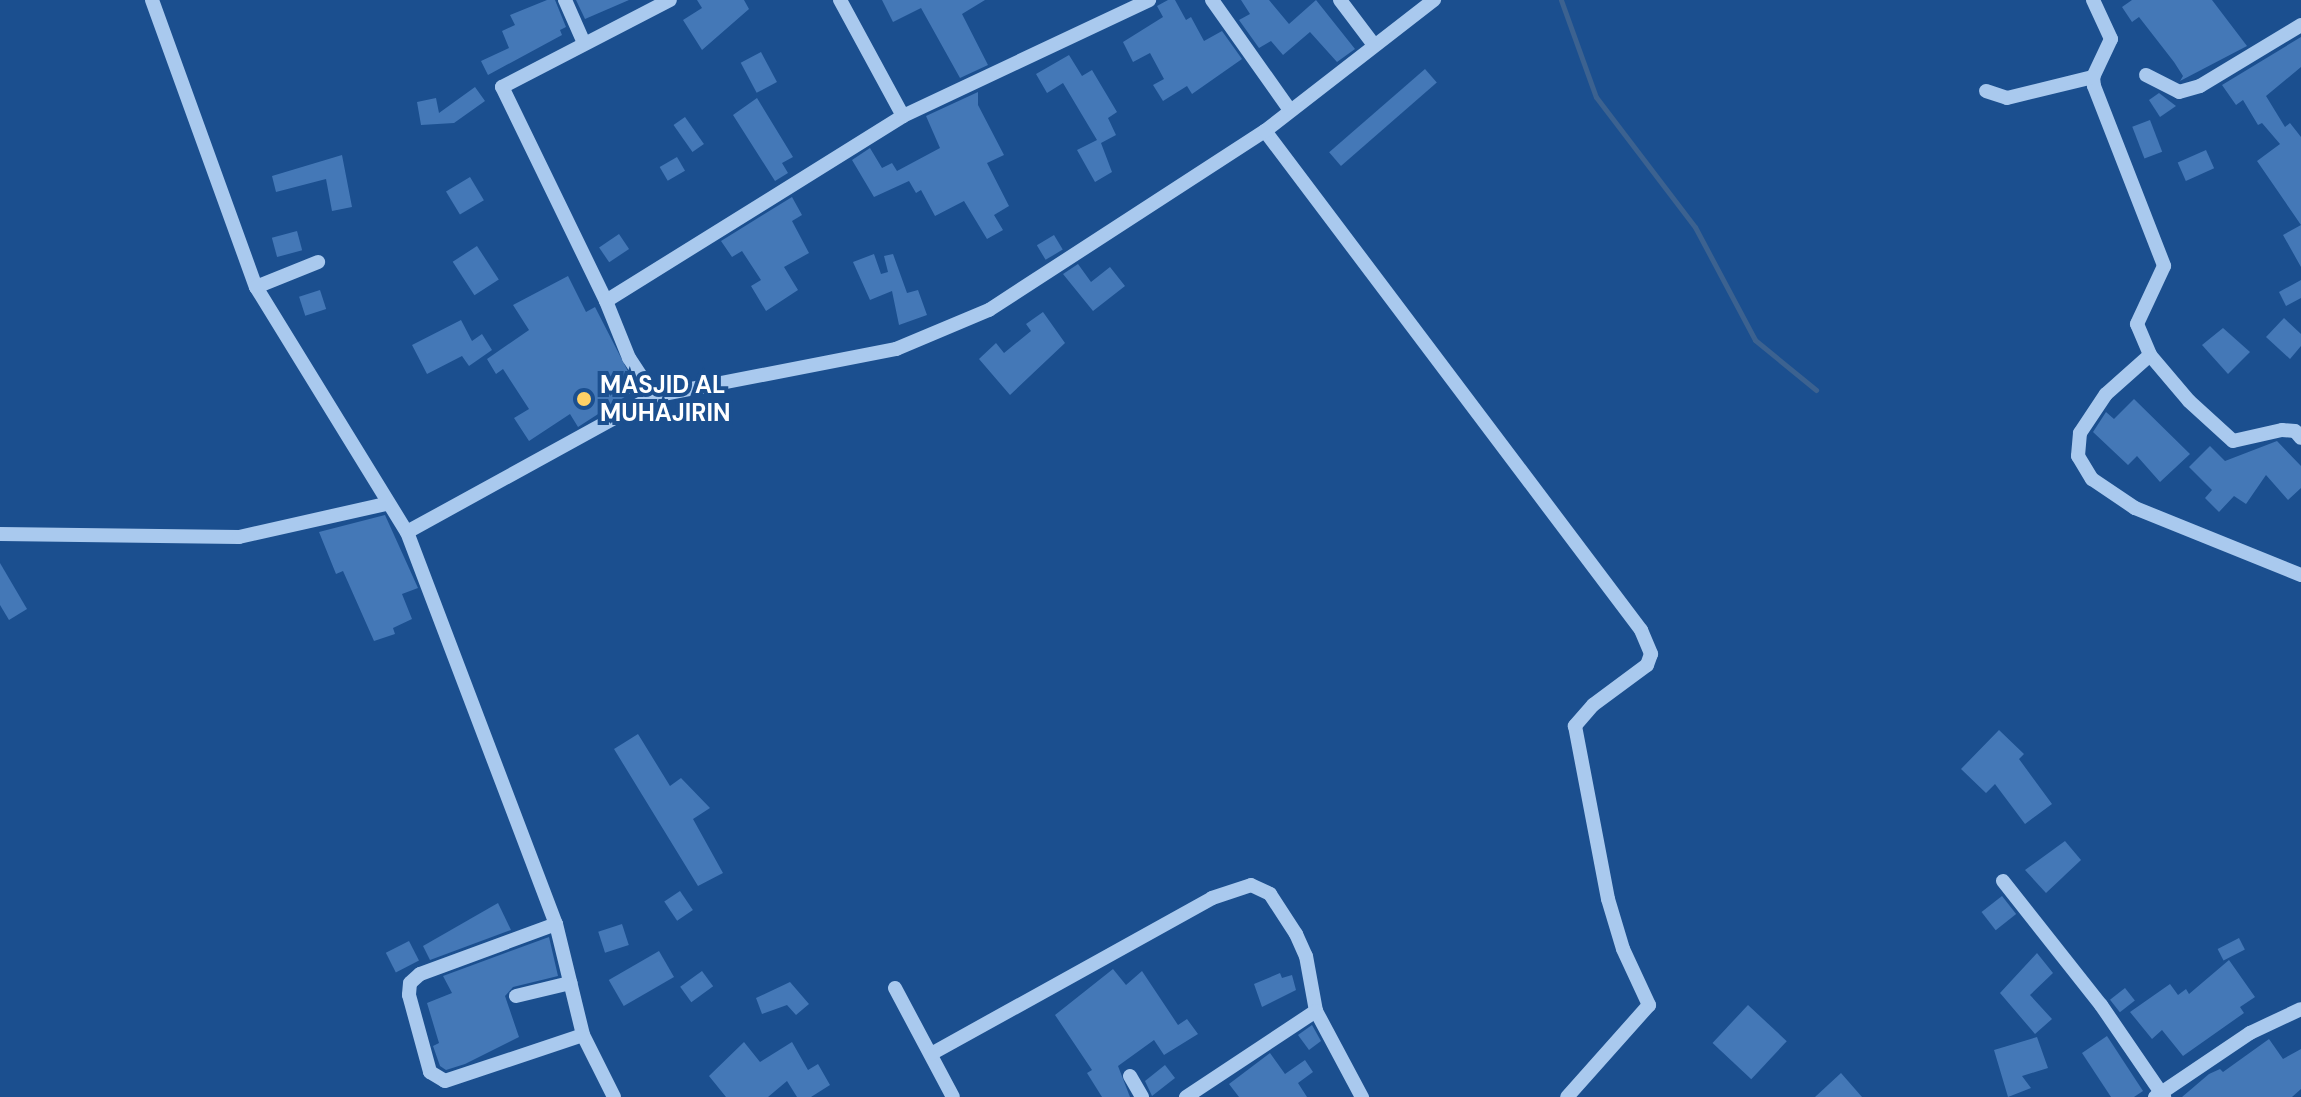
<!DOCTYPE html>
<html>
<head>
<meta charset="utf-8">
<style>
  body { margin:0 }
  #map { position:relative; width:2301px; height:1097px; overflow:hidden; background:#1b4f8f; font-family:"DM Sans",sans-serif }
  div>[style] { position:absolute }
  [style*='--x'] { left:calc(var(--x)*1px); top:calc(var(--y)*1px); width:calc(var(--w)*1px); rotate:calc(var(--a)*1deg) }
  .stream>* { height:5px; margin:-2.5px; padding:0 2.5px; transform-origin:2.5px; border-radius:2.5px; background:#3c6290 }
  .building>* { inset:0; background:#4478b7; transform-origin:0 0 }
  .minor>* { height:14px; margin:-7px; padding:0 7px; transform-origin:7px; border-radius:7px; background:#a9c9ee }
  .dots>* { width:22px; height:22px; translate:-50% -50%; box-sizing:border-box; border:4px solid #1b4f8f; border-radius:50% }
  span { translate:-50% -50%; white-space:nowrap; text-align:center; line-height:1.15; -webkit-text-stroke:8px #1b4f8f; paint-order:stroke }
  .poi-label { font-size:24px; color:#fff; font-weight:700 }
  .left { translate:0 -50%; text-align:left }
</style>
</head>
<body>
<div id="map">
  <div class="stream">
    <i style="--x:1561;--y:0;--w:103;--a:70.2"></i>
    <i style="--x:1596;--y:97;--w:163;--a:52.7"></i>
    <i style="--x:1695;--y:227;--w:128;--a:62"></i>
    <i style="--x:1755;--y:340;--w:79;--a:39.3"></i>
  </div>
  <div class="building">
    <i style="clip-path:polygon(547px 0,555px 0,566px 27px,560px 30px,562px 35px,488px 75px,481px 61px,509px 48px,502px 31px,515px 25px,510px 15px)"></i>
    <i style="clip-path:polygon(576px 0,629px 0,585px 19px)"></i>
    <i style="clip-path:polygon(697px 0,744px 0,749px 9px,702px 50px,683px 20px,702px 8px)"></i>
    <i style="clip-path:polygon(882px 0,985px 0,962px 14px,988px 65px,960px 78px,921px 8px,893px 22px)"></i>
    <i style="clip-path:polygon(1168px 0,1175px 0,1186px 20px,1191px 17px,1204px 41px,1222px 31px,1242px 59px,1192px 94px,1187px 86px,1163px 101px,1153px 85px,1164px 79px,1150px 53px,1133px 62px,1123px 42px,1163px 17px,1157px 6px)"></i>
    <i style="clip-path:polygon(1241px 0,1269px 0,1289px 24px,1316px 0,1355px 49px,1337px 62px,1310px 32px,1283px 55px,1271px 41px,1259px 48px,1239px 20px,1250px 14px)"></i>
    <i style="clip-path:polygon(2132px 0,2212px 0,2247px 46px,2180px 81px,2183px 76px,2174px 62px,2139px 17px,2132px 22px,2122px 7px)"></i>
    <i style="clip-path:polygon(2301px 37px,2301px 67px,2266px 96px,2285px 127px,2290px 123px,2301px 137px,2301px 267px,2283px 235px,2301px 225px,2257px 161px,2280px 144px,2262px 123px,2258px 125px,2243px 100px,2236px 105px,2222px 85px)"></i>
    <i style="left:761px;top:52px;width:34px;height:23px;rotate:62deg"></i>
    <i style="clip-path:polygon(1069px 55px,1082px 76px,1092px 70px,1117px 112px,1108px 118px,1116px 135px,1101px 143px,1112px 172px,1095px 182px,1077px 150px,1097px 140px,1063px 83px,1047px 93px,1036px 74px)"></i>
    <i style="left:1425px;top:69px;width:18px;height:127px;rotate:49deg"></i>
    <i style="clip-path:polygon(475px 87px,485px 101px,454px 123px,421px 125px,417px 102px,436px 98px,439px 113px)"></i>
    <i style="clip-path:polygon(978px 92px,978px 105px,1004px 155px,987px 163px,1009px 206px,994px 215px,1003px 230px,987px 239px,964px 201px,935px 216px,921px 190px,916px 193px,909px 181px,874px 197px,852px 160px,870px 148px,882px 168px,892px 163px,897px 171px,940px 148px,926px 116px)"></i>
    <i style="clip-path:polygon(2159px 93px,2176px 106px,2160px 117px,2149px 100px)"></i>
    <i style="clip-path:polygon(757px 98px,793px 157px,782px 163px,788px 173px,775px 181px,733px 115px)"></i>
    <i style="left:685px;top:117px;width:33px;height:14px;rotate:55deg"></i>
    <i style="left:2150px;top:120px;width:34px;height:19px;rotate:69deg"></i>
    <i style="left:2206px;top:150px;width:20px;height:31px;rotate:66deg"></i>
    <i style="clip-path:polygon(342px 155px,352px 207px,332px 211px,326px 179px,276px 192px,272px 176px)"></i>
    <i style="left:677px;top:157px;width:16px;height:20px;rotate:60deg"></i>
    <i style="left:470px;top:177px;width:27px;height:28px;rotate:59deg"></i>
    <i style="clip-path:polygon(792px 197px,802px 215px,792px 221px,809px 253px,784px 267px,798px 290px,766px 311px,751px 286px,761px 280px,742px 251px,732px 257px,721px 241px)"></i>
    <i style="left:297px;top:231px;width:20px;height:26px;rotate:75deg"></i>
    <i style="left:619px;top:234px;width:18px;height:24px;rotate:56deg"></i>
    <i style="left:1054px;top:235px;width:17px;height:20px;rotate:59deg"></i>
    <i style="left:477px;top:246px;width:40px;height:29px;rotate:57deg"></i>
    <i style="clip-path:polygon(874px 254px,881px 274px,888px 272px,884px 256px,893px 254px,907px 293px,918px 290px,927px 315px,899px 325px,892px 291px,870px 300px,853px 262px)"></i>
    <i style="clip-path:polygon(1078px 264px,1091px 282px,1110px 267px,1125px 286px,1093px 311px,1063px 274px)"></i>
    <i style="clip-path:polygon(568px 276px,586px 312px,595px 307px,637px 389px,578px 427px,570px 414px,529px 441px,514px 418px,529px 409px,503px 369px,496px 374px,487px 359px,529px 330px,513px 305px)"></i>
    <i style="clip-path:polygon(2301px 280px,2301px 298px,2286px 306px,2279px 292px)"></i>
    <i style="left:320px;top:290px;width:20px;height:22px;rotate:72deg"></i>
    <i style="clip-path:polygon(1043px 312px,1065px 343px,1010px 395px,979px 359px,996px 343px,1004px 353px,1031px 331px,1026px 324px)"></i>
    <i style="clip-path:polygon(2284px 318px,2301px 334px,2301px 346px,2290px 359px,2266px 337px)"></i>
    <i style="clip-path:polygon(461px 320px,472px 341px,482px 334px,492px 350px,469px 366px,462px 356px,427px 374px,412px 345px)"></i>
    <i style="clip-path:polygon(2223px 328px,2250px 352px,2228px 374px,2202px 345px)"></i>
    <i style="clip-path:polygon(2134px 399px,2190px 454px,2160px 482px,2137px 456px,2128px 465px,2093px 432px,2106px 412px,2114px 419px)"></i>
    <i style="clip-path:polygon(2277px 441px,2301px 466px,2301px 488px,2288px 500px,2266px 475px,2246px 504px,2234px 496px,2219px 512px,2205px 498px,2212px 490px,2189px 467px,2210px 446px,2225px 461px)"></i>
    <i style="clip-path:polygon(385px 515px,418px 588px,402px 594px,412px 619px,393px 628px,395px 634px,374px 641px,343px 571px,336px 574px,319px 532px)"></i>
    <i style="clip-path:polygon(0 563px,27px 609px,9px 620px,0 605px)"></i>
    <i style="clip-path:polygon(1999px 730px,2024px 754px,2019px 759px,2052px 804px,2025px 824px,1995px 784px,1986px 793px,1961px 769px)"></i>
    <i style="clip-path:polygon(638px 734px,670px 786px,681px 778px,710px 808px,693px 819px,723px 873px,698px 886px,614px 749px)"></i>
    <i style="clip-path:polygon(2065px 841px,2081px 860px,2046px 893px,2025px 870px)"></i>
    <i style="left:680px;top:891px;width:23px;height:19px;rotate:56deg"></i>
    <i style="left:2002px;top:896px;width:23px;height:26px;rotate:52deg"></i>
    <i style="clip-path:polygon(498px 903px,511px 930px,430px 960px,423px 946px)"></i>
    <i style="left:622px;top:924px;width:22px;height:25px;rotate:72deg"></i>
    <i style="clip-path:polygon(549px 937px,558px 976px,513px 987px,505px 996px,519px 1037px,465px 1064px,446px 1070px,440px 1066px,433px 1046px,439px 1043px,427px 1003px,452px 993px,443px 976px)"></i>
    <i style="left:2239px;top:938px;width:13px;height:24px;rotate:63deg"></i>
    <i style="left:409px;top:941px;width:22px;height:26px;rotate:63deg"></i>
    <i style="left:659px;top:951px;width:30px;height:58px;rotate:60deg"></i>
    <i style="clip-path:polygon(2037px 953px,2053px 973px,2030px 995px,2052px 1019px,2035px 1034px,2000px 993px)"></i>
    <i style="clip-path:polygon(2229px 960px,2255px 997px,2240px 1007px,2244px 1013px,2183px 1056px,2162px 1030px,2152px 1039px,2130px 1012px,2170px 984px,2178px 995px,2186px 989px,2189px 994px)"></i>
    <i style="clip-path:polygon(1113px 969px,1126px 985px,1142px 971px,1178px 1025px,1187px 1019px,1198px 1034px,1164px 1055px,1154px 1040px,1118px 1066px,1130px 1097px,1102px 1097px,1087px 1073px,1092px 1070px,1055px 1015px)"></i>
    <i style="left:702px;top:971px;width:19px;height:27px;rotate:54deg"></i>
    <i style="clip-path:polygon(1280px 973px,1282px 978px,1292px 975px,1296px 990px,1262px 1007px,1254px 984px)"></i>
    <i style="clip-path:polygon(790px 982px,809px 1004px,796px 1015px,787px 1005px,762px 1014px,756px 998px)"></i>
    <i style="left:2125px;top:988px;width:16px;height:19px;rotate:52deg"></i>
    <i style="left:1748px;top:1005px;width:53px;height:52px;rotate:43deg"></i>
    <i style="clip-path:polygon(1312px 1025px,1321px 1041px,1309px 1050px,1298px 1035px)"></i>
    <i style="clip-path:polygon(2107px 1036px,2143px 1091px,2134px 1097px,2111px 1097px,2082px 1053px)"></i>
    <i style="clip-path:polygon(2037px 1037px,2048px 1068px,2022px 1076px,2031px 1088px,2008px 1097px,1994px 1050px)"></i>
    <i style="clip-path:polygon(2269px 1039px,2283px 1059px,2301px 1049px,2301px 1089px,2292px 1097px,2182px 1097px,2209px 1074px,2220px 1069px,2223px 1072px)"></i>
    <i style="clip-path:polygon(744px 1042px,760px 1062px,792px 1042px,808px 1070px,818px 1064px,830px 1085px,811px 1097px,797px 1097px,787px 1081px,768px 1097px,726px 1097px,709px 1076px)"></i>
    <i style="clip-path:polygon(1270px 1053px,1285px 1074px,1305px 1060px,1313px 1072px,1298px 1083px,1307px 1097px,1239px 1097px,1229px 1084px)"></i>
    <i style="clip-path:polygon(1165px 1065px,1175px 1078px,1152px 1096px,1145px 1081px)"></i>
    <i style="clip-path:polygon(1841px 1073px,1862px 1097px,1815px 1097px)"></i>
  </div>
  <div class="minor">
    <i style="--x:152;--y:0;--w:305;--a:70.1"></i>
    <i style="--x:256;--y:287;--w:288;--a:58.4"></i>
    <i style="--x:407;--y:532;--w:419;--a:69.2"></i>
    <i style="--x:556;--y:924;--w:114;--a:76.3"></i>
    <i style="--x:583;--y:1035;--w:69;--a:63.4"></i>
    <i style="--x:565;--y:0;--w:47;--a:66.2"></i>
    <i style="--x:840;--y:0;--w:132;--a:61.5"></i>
    <i style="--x:1212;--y:0;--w:135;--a:54.7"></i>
    <i style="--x:1340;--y:0;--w:56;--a:52.9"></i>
    <i style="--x:2093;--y:0;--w:43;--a:65.2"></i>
    <i style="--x:2111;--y:39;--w:42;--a:115.3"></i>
    <i style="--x:2093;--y:77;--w:9;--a:84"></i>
    <i style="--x:2094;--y:86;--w:193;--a:68.7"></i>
    <i style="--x:2164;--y:266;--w:64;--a:115"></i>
    <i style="--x:2137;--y:324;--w:34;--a:67"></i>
    <i style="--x:2150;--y:355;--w:59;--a:138.4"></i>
    <i style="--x:2106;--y:394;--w:47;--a:123.7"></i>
    <i style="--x:2080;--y:433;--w:23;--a:95"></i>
    <i style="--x:2078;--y:456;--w:27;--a:59"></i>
    <i style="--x:2092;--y:479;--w:52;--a:34"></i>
    <i style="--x:2135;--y:508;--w:179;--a:22"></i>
    <i style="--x:2146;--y:75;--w:37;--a:27"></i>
    <i style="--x:2179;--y:92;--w:22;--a:-16"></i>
    <i style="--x:2200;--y:86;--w:118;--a:-31.1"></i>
    <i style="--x:1986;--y:91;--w:22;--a:18"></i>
    <i style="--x:2007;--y:98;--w:89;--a:-13.7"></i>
    <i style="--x:1265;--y:131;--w:625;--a:53"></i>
    <i style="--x:1641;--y:630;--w:26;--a:67"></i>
    <i style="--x:1651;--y:654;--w:12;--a:110"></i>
    <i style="--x:1647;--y:665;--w:67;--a:143.5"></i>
    <i style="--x:1593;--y:705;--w:28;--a:131"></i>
    <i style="--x:1575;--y:726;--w:176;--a:79.2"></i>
    <i style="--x:1608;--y:899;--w:52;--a:73.3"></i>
    <i style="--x:1623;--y:949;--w:62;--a:65.1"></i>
    <i style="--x:1649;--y:1005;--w:123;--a:131.7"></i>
    <i style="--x:256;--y:287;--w:67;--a:-22"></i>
    <i style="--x:606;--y:301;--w:238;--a:-115.9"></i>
    <i style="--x:502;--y:87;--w:189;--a:-27.4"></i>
    <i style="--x:2150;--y:355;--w:60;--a:49.7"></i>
    <i style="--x:2189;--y:401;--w:59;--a:42.3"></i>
    <i style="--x:2233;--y:441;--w:50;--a:-12.7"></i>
    <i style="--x:2282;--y:430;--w:13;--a:4"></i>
    <i style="--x:2295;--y:431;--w:9;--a:49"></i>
    <i style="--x:654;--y:396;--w:45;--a:-123.3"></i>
    <i style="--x:629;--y:358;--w:61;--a:-112"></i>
    <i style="--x:606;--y:301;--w:350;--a:-31.9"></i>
    <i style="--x:903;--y:116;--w:272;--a:-25.2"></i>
    <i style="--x:407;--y:532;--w:282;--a:-28.8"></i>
    <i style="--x:654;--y:396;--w:247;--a:-11"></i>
    <i style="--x:896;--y:349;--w:101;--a:-22.8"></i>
    <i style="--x:989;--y:310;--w:329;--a:-33"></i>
    <i style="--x:1265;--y:131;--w:214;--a:-37.8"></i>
    <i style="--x:0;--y:534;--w:239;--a:0.7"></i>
    <i style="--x:239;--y:537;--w:151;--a:-12.7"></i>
    <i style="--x:2003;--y:881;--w:158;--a:51.7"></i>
    <i style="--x:2101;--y:1005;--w:112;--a:55.6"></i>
    <i style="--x:556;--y:924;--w:145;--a:159.8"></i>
    <i style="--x:420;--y:974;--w:13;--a:138"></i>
    <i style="--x:410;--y:983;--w:12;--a:95"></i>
    <i style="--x:409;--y:995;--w:80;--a:74.7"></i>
    <i style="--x:430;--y:1072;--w:17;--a:31"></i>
    <i style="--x:445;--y:1081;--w:145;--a:-18.4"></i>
    <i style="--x:895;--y:988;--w:123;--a:62"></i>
    <i style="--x:516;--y:996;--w:56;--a:-13.5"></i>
    <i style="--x:931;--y:1054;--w:321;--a:-29"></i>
    <i style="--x:1212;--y:898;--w:41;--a:-18.4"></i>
    <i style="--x:1251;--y:885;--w:21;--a:25"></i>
    <i style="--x:1270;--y:894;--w:48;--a:57"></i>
    <i style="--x:1296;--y:934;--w:24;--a:66"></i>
    <i style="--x:1306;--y:956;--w:56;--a:79.7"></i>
    <i style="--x:1130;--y:1076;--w:24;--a:60"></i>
    <i style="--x:1186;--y:1097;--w:156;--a:-33.5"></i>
    <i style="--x:1316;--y:1011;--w:98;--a:61.9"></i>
    <i style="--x:2155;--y:1097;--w:115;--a:-34"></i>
    <i style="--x:2250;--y:1033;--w:56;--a:-25.2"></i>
  </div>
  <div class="dots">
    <i style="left:584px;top:399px;background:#ffd166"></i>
  </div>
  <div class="poi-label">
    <span class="left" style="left:600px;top:399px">MASJID AL<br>MUHAJIRIN</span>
  </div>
</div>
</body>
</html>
